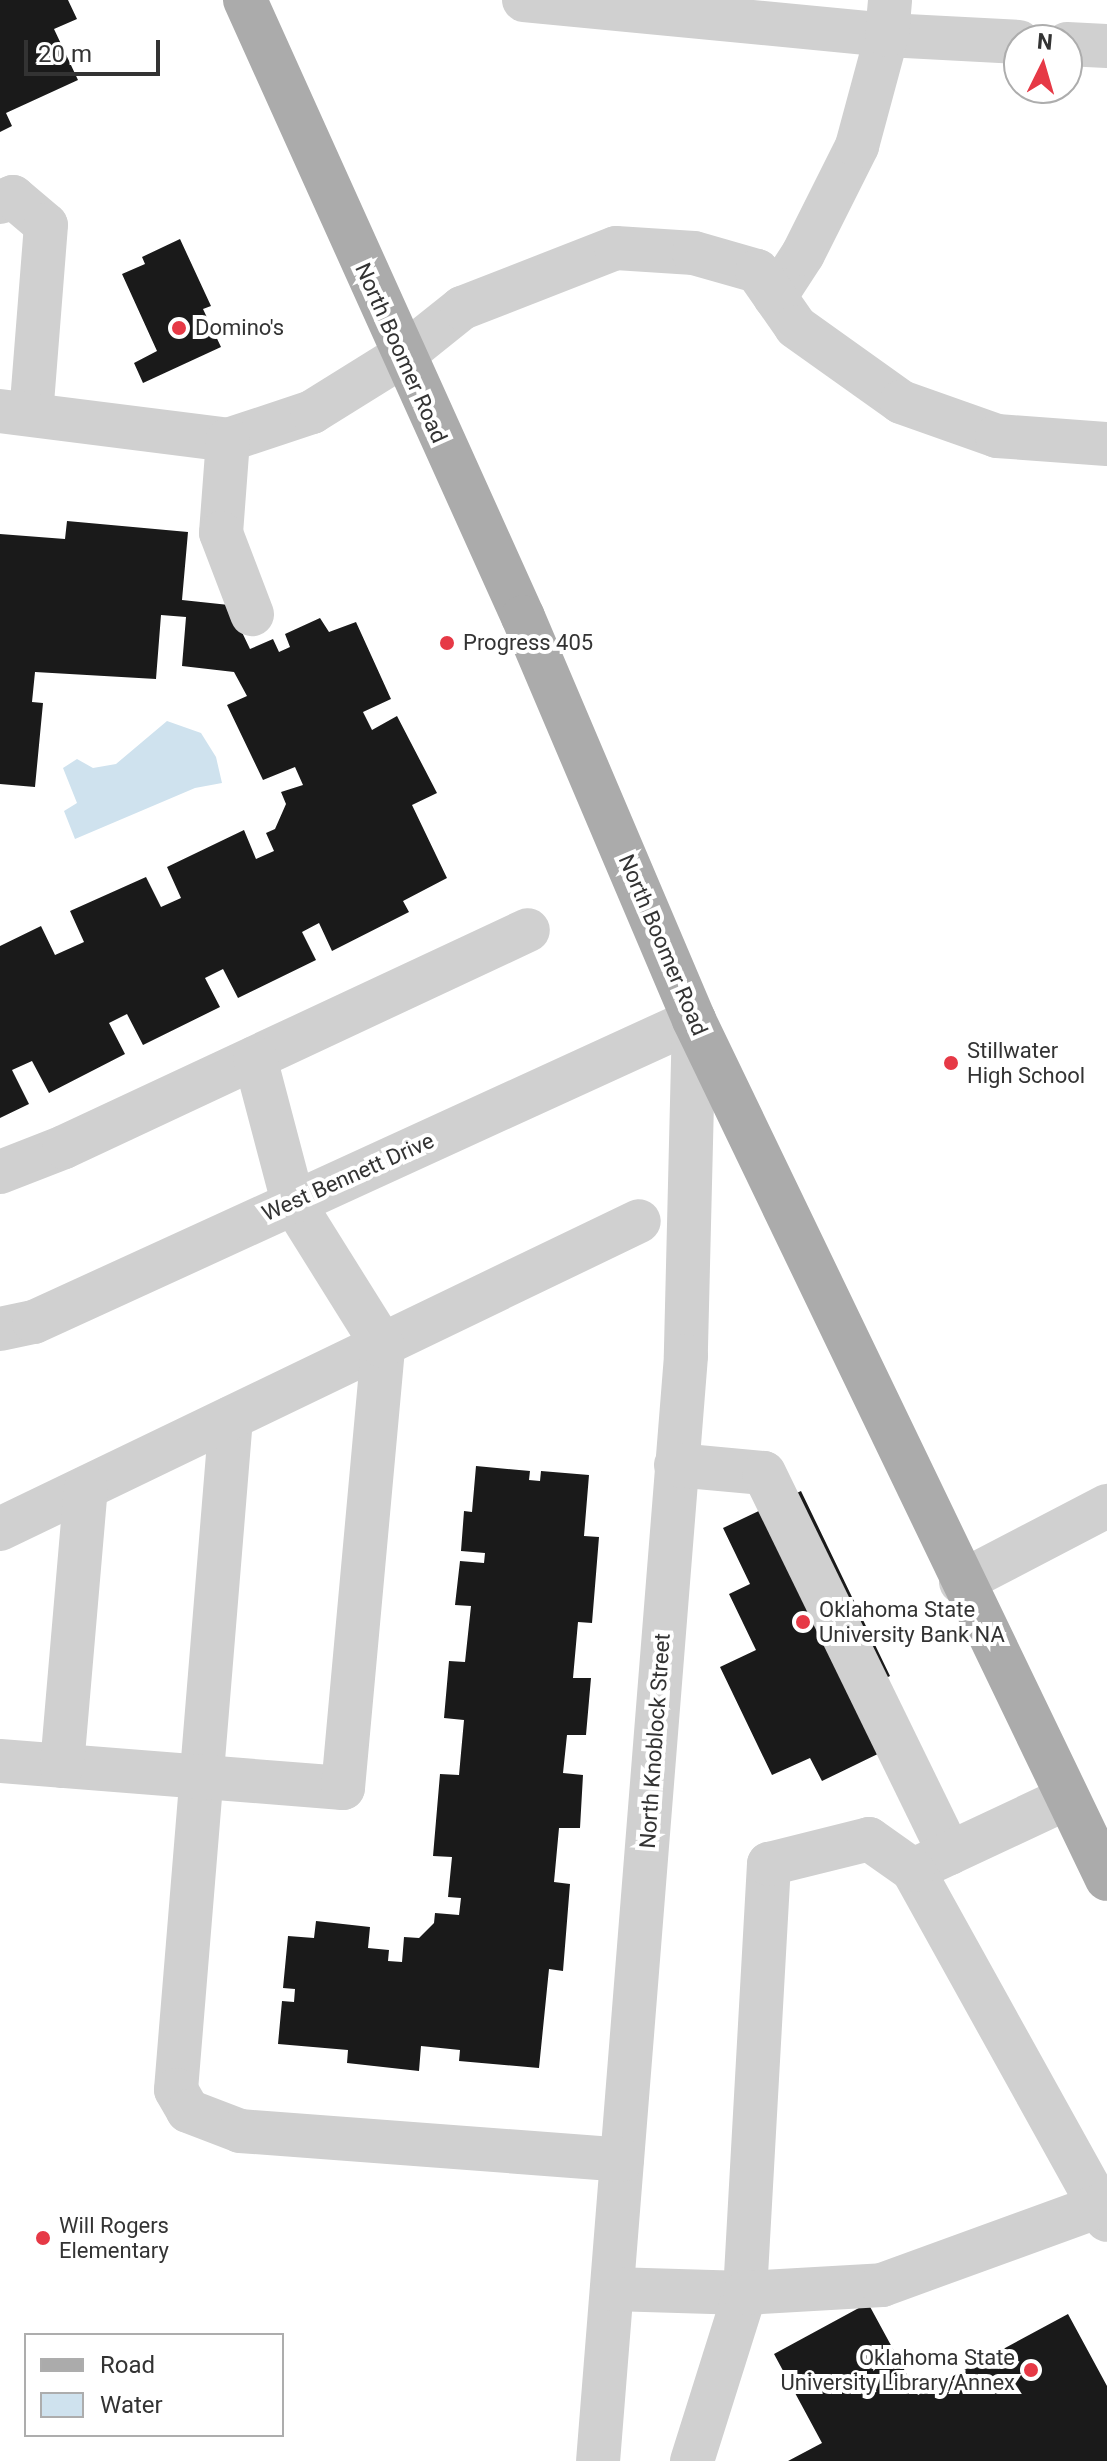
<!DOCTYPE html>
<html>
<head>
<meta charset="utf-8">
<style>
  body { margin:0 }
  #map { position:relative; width:1107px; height:2461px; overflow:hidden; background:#fff; font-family:Roboto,sans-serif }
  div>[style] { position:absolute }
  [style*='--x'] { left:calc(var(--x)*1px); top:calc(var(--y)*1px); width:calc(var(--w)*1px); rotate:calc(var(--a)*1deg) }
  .water>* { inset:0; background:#cfe2ee }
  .building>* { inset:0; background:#1a1a1a }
  .minor>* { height:44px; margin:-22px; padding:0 22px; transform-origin:22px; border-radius:22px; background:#d0d0d0 }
  .major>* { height:44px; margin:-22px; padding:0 22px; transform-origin:22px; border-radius:22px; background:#ababab }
  .dots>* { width:22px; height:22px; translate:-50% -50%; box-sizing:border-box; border:4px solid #fff; border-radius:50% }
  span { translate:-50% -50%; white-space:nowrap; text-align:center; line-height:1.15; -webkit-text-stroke:8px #fff; paint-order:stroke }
  .poi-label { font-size:22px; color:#333 }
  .left { translate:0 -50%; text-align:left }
  .right { translate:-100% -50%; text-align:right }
  .street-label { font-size:22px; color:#333 }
  .legend { position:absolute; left:24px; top:2333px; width:260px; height:104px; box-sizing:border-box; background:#fff; border:2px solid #adadad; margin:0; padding:10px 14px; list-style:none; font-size:24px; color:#333 }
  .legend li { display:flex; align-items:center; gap:16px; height:40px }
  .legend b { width:40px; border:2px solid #adadad }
  .north { position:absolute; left:1003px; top:24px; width:80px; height:80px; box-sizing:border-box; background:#fff; border:2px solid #adadad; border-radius:50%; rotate:5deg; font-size:22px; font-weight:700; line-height:32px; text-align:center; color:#333 }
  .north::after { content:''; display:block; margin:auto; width:28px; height:36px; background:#e63946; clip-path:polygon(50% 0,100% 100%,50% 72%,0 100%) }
  .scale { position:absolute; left:24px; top:40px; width:136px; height:36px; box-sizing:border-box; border:4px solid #333; border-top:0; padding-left:10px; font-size:24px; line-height:28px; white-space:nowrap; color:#333; -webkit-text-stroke:6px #fff; paint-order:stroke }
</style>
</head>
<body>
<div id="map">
  <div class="water">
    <i style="clip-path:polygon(167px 721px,201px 733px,216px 757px,222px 783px,195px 788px,75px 839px,64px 811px,77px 803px,63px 768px,77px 759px,93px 768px,116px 764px)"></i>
  </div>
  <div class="building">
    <i style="clip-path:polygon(0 0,68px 0,77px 19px,54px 29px,78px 80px,6px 113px,12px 126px,0 132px)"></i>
    <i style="clip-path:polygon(180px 239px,211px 306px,203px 309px,221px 347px,143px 383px,134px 363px,157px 351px,122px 274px,145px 264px,142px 257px)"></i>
    <i style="clip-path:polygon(67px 521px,188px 532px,182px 600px,229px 605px,250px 649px,273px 639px,279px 652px,290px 647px,285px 634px,320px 618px,329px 632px,356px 622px,391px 699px,363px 712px,372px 730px,397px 716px,437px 793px,412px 805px,447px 878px,403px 901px,409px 912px,332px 951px,319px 923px,302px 932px,316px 960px,238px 998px,223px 969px,205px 978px,220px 1007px,143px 1045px,127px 1014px,109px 1023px,125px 1054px,49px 1093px,32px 1061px,12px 1070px,29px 1104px,0 1118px,0 946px,41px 926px,55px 955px,84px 942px,70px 911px,146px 877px,161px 907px,181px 898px,167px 867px,244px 830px,256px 859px,274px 851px,266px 833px,275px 829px,286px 804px,281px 792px,303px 785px,295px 767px,263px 780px,227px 705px,247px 696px,234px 672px,182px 666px,186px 617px,161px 615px,156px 679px,35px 672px,32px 702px,43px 703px,35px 787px,0 784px,0 534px,65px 539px)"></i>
    <i style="clip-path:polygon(476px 1466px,530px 1471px,529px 1480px,540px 1481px,541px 1471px,589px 1475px,584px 1536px,599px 1537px,592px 1623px,578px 1622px,573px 1678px,591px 1678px,586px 1735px,567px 1735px,563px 1773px,583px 1775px,580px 1828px,559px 1828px,554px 1882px,570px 1884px,563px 1971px,549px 1969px,539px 2068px,459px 2061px,460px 2050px,421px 2046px,419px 2071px,347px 2063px,348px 2050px,278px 2044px,282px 2001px,294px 2002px,295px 1989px,283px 1988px,288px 1936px,314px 1938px,316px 1921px,370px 1927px,368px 1948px,389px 1950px,388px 1961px,402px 1962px,404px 1937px,419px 1938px,434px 1923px,435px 1913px,459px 1915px,461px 1898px,448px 1897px,452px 1857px,433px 1856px,440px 1774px,459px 1775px,464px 1720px,444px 1718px,449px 1661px,465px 1662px,471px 1606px,455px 1605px,460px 1561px,484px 1563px,485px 1553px,461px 1551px,464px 1511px,472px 1512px)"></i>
    <i style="clip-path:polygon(801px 1491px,890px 1676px,857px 1692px,886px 1750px,822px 1781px,810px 1758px,772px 1775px,720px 1667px,756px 1650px,729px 1594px,750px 1584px,723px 1528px)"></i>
    <i style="clip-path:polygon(868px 2303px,918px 2395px,1068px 2314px,1107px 2386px,1107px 2461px,788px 2461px,822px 2443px,774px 2354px)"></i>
  </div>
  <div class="minor">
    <i style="--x:524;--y:0;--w:365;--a:5.5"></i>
    <i style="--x:887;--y:35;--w:132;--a:3"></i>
    <i style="--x:1067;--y:44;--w:40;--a:2.9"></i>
    <i style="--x:0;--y:202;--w:14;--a:-21"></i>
    <i style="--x:13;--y:197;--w:43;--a:40.3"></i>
    <i style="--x:46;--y:225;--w:190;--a:94.5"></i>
    <i style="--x:775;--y:297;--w:51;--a:-56.9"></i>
    <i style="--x:803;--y:254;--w:121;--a:-63.4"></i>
    <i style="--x:857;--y:146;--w:115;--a:-74.9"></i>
    <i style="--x:887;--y:35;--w:35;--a:-85"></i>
    <i style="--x:0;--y:411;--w:230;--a:7.2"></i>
    <i style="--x:228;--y:440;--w:89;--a:-18.4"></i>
    <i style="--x:312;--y:412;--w:106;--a:-31.9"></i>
    <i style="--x:402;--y:356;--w:77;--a:-38.7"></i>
    <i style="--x:462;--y:308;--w:165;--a:-21.3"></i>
    <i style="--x:616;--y:248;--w:78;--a:3.7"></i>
    <i style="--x:694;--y:253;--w:66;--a:15.9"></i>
    <i style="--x:757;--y:271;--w:68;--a:55.1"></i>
    <i style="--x:796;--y:327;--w:129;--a:35.5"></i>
    <i style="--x:901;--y:402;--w:102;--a:19.5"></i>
    <i style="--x:997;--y:436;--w:110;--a:4.2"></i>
    <i style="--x:228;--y:440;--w:93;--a:94.3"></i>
    <i style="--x:221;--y:533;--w:87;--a:69.1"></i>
    <i style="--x:0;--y:1172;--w:69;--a:-21.3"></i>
    <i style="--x:64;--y:1147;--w:512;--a:-25.06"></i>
    <i style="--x:0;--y:1329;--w:35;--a:-12"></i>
    <i style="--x:34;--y:1322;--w:726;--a:-24.59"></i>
    <i style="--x:694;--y:1020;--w:336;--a:91.4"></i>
    <i style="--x:686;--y:1356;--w:1108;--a:94.55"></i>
    <i style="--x:231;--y:1418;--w:674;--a:94.68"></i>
    <i style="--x:176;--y:2090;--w:24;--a:60"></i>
    <i style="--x:188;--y:2111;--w:56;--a:21"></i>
    <i style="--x:240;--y:2131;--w:383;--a:4.3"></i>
    <i style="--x:676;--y:1465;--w:88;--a:5.2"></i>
    <i style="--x:764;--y:1473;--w:423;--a:64"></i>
    <i style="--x:0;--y:1529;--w:709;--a:-25.73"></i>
    <i style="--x:961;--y:1582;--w:165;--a:-27.5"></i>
    <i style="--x:0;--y:1761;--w:344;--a:4.5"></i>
    <i style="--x:343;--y:1788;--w:444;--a:-84.8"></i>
    <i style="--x:383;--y:1346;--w:170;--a:-122"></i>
    <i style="--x:293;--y:1202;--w:149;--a:-104.8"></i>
    <i style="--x:62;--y:1766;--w:279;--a:-85.1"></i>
    <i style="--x:1067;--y:1798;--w:170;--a:154.9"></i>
    <i style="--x:913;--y:1870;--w:400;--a:61"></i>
    <i style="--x:612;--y:2289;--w:133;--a:1.7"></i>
    <i style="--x:745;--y:2293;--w:430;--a:-86.8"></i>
    <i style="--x:769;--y:1864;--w:103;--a:-14"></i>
    <i style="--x:869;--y:1839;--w:54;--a:35.2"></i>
    <i style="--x:692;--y:2461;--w:176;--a:-72.5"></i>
    <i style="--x:745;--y:2293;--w:137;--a:-3.3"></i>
    <i style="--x:882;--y:2285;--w:231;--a:-20"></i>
  </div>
  <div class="major">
    <i style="--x:245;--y:0;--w:677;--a:65.75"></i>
    <i style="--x:523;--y:617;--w:438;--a:67"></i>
    <i style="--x:694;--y:1020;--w:953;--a:64.32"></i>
  </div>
  <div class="dots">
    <i style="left:179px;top:328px;background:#e63946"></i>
    <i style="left:447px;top:643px;background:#e63946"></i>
    <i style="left:951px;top:1063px;background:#e63946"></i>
    <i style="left:803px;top:1622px;background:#e63946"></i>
    <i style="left:43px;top:2238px;background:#e63946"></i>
    <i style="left:1031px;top:2370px;background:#e63946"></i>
  </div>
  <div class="poi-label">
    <span class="left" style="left:195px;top:328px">Domino's</span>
    <span class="left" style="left:463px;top:643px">Progress 405</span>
    <span class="left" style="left:967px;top:1063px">Stillwater<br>High School</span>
    <span class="left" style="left:819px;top:1622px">Oklahoma State<br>University Bank NA</span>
    <span class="left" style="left:59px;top:2238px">Will Rogers<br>Elementary</span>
    <span class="right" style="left:1015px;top:2370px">Oklahoma State<br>University Library Annex</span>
  </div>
  <div class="street-label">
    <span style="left:401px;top:353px;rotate:66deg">North Boomer Road</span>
    <span style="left:663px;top:945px;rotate:67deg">North Boomer Road</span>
    <span style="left:348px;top:1177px;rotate:-24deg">West Bennett Drive</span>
    <span style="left:655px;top:1741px;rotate:-86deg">North Knoblock Street</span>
  </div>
  <ul class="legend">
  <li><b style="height:10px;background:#ababab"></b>Road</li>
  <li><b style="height:22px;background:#cfe2ee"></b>Water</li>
  </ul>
  <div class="north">N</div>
  <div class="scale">20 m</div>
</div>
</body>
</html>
